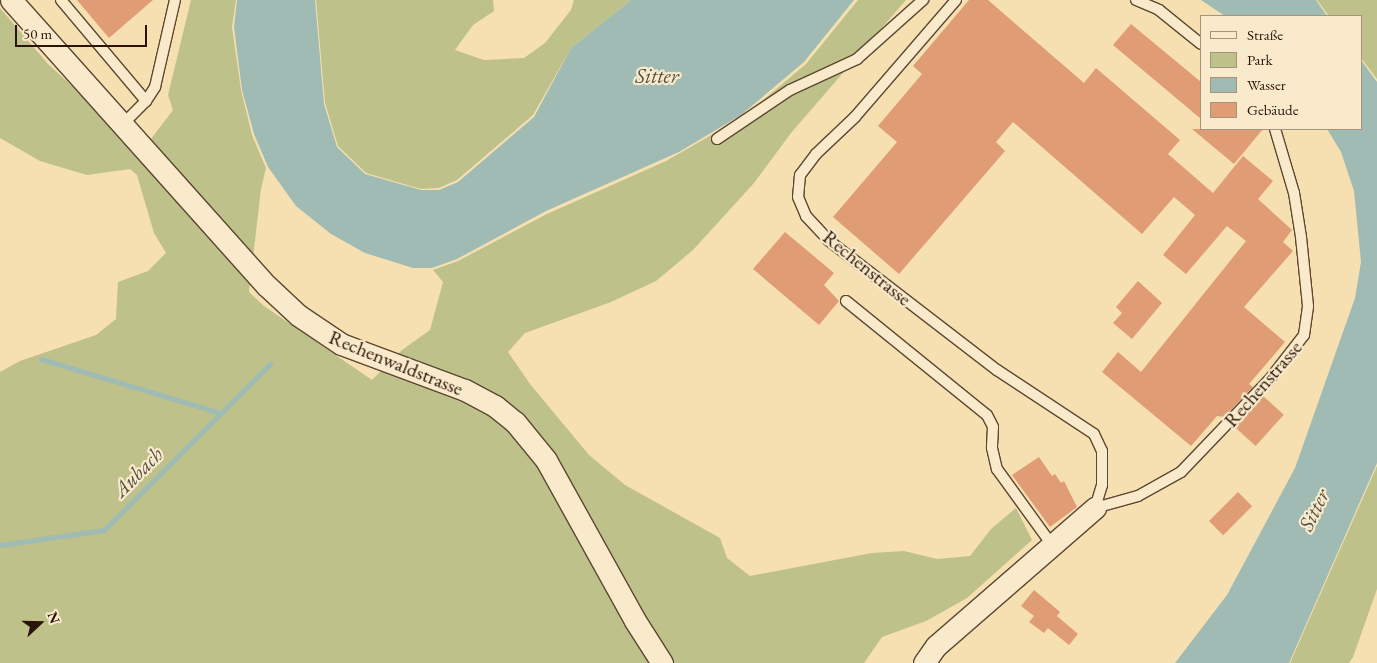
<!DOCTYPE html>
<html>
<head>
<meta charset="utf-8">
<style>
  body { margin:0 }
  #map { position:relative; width:1377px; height:663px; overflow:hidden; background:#f6dfb0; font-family:"EB Garamond",serif }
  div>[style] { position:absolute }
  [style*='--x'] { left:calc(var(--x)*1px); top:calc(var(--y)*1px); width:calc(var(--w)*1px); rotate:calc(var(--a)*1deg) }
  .green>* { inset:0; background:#bec18a }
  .water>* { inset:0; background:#9fbbb4 }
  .stream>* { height:5px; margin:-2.5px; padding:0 2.5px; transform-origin:2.5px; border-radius:2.5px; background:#9fbbb4 }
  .building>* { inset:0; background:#e09c75; transform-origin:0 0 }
  .roads { filter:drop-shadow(1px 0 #5c4731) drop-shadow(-1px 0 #5c4731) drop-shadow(0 1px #5c4731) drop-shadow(0 -1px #5c4731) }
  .lane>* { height:10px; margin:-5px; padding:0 5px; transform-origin:5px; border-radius:5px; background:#f9eacc }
  .street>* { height:21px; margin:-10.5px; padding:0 10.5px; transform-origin:10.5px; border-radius:10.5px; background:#f9eacc }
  span { translate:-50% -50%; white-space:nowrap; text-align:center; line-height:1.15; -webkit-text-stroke:4.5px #f9eacc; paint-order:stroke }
  .street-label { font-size:20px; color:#291407 }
  .water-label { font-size:21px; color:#524e44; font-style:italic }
  .legend { position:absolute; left:1200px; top:15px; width:162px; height:115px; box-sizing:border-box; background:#f9eacc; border:1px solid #a6947d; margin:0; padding:6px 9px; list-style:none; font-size:15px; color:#291407 }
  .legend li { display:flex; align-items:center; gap:10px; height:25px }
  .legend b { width:25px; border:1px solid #a6947d }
  .north { position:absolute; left:15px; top:598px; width:50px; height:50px; -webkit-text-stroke:4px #f9eacc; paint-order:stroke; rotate:69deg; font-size:14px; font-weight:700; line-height:20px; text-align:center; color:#291407 }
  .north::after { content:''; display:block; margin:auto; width:18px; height:22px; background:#291407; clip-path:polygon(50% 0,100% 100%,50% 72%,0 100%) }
  .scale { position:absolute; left:15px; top:25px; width:132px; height:22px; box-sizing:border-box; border:2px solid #291407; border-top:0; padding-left:6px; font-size:15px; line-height:18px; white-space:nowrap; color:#291407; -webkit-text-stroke:4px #f9eacc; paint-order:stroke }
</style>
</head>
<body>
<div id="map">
  <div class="green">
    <i style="clip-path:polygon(191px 0,236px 0,232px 27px,241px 90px,252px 135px,266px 168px,261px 189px,249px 292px,264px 306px,372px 380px,402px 350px,430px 330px,443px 282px,433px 270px,458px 261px,547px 214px,666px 161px,743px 117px,806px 64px,858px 0,906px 0,791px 133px,754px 183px,693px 250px,656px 281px,611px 302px,525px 333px,508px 352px,530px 384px,589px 455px,625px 485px,720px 538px,727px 558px,750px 576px,872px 553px,904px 551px,937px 559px,970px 556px,991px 529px,1016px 508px,1032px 540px,967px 598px,926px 621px,882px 637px,864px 663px,0 663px,0 372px,20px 361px,96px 335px,116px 319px,118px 282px,148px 271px,166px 253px,154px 233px,137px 175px,130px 169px,87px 175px,40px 161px,0 138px,0 8px,48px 64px,83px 96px,148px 143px,173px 110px,168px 95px)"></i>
    <i style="clip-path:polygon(316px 0,493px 0,494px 11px,473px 25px,455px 50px,484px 60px,524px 58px,545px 43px,571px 10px,574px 0,631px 0,571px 48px,533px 115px,457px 180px,439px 188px,421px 189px,366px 173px,338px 146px,325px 103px)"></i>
    <i style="clip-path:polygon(1317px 0,1377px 0,1377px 79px,1361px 58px,1361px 16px,1329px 16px)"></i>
    <i style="clip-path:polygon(1377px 466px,1377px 589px,1353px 657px,1349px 663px,1290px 663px)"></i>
  </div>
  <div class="water">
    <i style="clip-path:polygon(237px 0,315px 0,324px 104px,337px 147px,365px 174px,421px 190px,439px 190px,458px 182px,534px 117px,571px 48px,631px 0,854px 0,804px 62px,741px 115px,679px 152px,546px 211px,457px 259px,432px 268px,413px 268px,365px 253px,331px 234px,296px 206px,268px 167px,254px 134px,242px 90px,234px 27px)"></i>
    <i style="clip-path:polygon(1201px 0,1316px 0,1327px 16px,1225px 16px)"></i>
    <i style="clip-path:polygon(1361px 60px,1377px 82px,1377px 463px,1289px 663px,1175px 663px,1227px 595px,1295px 468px,1355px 298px,1361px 262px,1354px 191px,1341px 152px,1327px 129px,1361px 129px)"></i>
  </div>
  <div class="stream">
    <i style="--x:41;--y:359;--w:188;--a:16.7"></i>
    <i style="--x:0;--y:545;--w:105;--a:-8.2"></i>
    <i style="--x:104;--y:530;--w:235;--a:-45"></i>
  </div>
  <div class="building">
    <i style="clip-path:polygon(77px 0,153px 0,109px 38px)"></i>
    <i style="clip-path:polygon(969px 0,988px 0,1084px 83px,1096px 68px,1180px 140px,1168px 154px,1213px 193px,1243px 156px,1273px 181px,1258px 199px,1292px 230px,1283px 242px,1293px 251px,1244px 307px,1285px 342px,1249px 384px,1253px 387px,1224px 417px,1217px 416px,1191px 446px,1102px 372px,1118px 352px,1141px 372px,1246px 241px,1227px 226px,1186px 274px,1163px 255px,1195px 215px,1174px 197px,1142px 234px,1013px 122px,996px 142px,1005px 151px,899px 274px,833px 217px,897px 142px,878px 126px,922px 74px,913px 66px)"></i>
    <i style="clip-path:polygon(1131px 24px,1201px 82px,1201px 119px,1113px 45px)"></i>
    <i style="clip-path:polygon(1192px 129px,1263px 129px,1234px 164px)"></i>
    <i style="clip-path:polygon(785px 232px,834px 273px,824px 285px,839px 301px,819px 325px,753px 269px)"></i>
    <i style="clip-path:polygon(1138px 281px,1162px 303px,1132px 339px,1113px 323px,1122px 313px,1116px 307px)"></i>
    <i style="left:1263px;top:396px;width:28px;height:42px;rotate:42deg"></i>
    <i style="clip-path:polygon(1039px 457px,1052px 476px,1055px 474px,1061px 483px,1064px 481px,1077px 507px,1050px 527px,1012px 475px)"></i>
    <i style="left:1238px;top:492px;width:20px;height:41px;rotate:45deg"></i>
    <i style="clip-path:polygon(1034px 590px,1060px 612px,1057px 616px,1078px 634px,1069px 645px,1048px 628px,1044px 633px,1029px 622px,1034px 616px,1021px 606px)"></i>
  </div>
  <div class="roads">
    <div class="lane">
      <i style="--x:61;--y:0;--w:132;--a:49.9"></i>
      <i style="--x:956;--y:0;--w:155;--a:130.8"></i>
      <i style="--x:855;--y:117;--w:54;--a:136.5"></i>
      <i style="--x:816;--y:154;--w:26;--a:127"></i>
      <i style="--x:800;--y:175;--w:22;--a:95"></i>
      <i style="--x:798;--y:197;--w:21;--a:67"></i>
      <i style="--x:806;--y:216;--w:33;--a:47"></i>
      <i style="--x:828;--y:240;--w:213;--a:37.6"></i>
      <i style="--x:997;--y:370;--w:116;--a:33.4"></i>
      <i style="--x:1094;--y:434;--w:19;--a:65"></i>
      <i style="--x:1102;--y:451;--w:34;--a:90"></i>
      <i style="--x:1102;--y:485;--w:24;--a:107"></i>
      <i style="--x:1136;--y:0;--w:25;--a:23"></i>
      <i style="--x:1159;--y:10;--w:54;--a:39"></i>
      <i style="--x:124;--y:123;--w:31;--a:-45"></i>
      <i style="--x:146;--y:101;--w:17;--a:-57"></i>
      <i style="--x:155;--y:87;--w:89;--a:-77.1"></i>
      <i style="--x:717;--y:139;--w:88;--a:-33.9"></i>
      <i style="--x:790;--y:90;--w:74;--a:-24.8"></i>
      <i style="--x:857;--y:59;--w:89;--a:-41.8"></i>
      <i style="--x:846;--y:301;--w:181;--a:39"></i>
      <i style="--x:987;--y:415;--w:13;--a:63"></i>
      <i style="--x:993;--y:427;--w:21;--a:93"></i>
      <i style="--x:992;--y:448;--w:22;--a:77"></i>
      <i style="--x:997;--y:469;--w:94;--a:54.1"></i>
      <i style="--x:1095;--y:508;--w:45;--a:-15.6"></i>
      <i style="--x:1138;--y:496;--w:49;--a:-29.2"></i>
      <i style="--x:1181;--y:472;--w:127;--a:-46.3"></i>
      <i style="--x:1269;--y:380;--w:57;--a:-52.1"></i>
      <i style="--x:1304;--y:335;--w:29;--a:-82"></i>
      <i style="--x:1308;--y:306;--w:69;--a:-95.8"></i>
      <i style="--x:1301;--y:237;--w:45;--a:-99"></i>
      <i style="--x:1294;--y:193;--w:67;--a:-106.5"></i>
    </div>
    <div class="street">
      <i style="--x:11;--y:0;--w:384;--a:48.2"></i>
      <i style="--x:267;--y:286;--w:42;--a:43.1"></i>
      <i style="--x:298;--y:315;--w:52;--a:34"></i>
      <i style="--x:341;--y:344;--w:132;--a:20.4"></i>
      <i style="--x:465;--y:390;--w:34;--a:28"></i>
      <i style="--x:495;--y:406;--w:26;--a:39"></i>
      <i style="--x:515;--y:422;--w:49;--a:50.8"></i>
      <i style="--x:546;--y:460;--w:182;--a:61"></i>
      <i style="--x:634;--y:619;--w:52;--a:57.5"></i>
      <i style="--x:924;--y:663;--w:21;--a:-55"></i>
      <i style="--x:936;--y:646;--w:211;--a:-41"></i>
    </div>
  </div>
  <div class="street-label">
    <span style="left:867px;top:268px;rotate:39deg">Rechenstrasse</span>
    <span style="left:396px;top:363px;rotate:22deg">Rechenwaldstrasse</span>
    <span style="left:1263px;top:384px;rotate:-49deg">Rechenstrasse</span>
  </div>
  <div class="water-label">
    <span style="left:657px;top:76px">Sitter</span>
    <span style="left:138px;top:472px;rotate:-45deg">Aubach</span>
    <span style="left:1314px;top:510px;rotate:-64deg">Sitter</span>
  </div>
  <ul class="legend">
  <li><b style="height:6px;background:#f9eacc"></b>Straße</li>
  <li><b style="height:14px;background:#bec18a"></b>Park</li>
  <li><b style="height:14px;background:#9fbbb4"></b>Wasser</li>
  <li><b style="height:14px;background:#e09c75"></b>Gebäude</li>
  </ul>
  <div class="north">N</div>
  <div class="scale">50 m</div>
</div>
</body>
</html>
